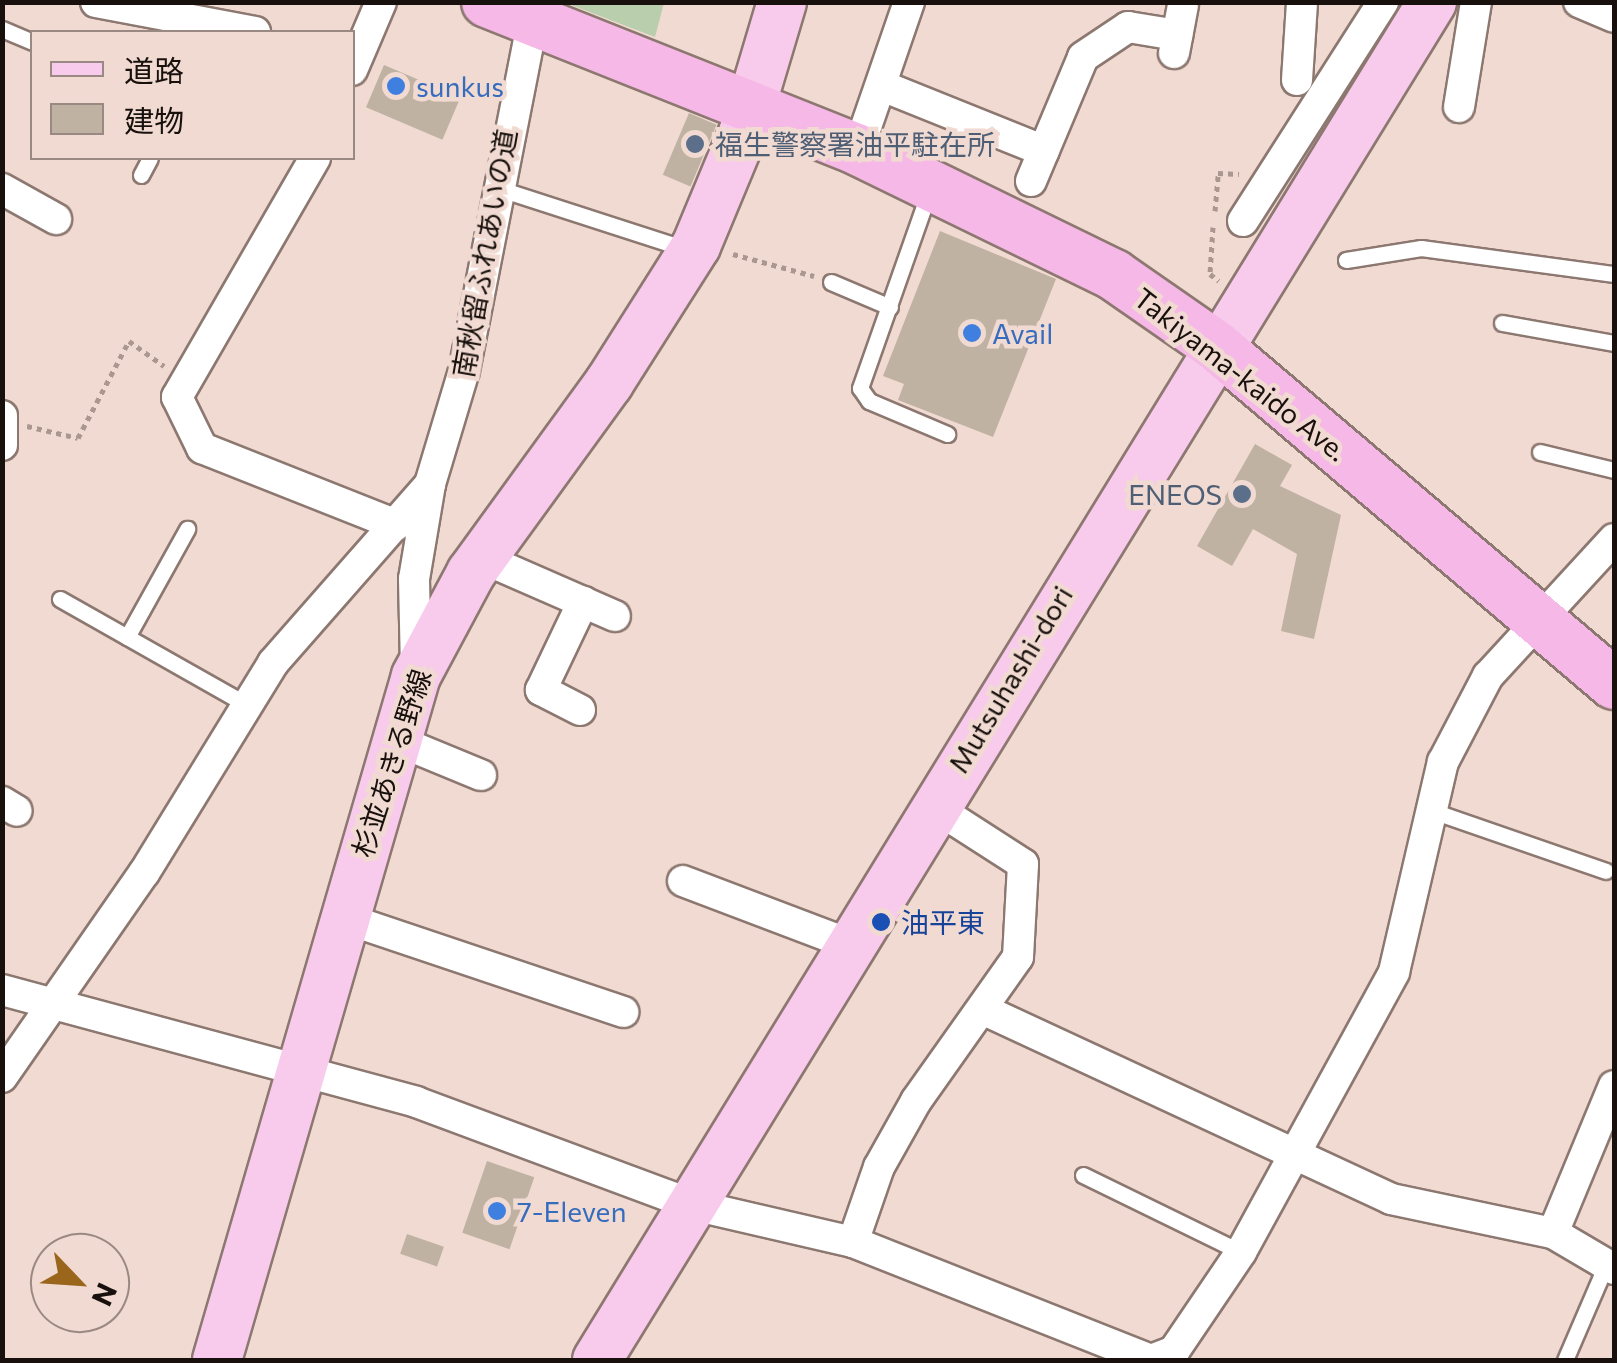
<!DOCTYPE html>
<html>
<head>
<meta charset="utf-8">
<style>
  body { margin:0 }
  #map { position:relative; width:1617px; height:1363px; overflow:hidden; background:#f1dad1; font-family:Commissioner,"Noto Sans JP",sans-serif }
  div>[style] { position:absolute }
  [style*='--x'] { left:calc(var(--x)*1px); top:calc(var(--y)*1px); width:calc(var(--w)*1px); rotate:calc(var(--a)*1deg) }
  .green>* { inset:0; background:#b9ceac }
  .building>* { inset:0; background:#c0b2a2; transform-origin:0 0 }
  .path>* { height:5px; margin-top:-2.5px; transform-origin:0; background:repeating-linear-gradient(90deg,#a99790 0 5px,transparent 0 10px) }
  .roads { filter:drop-shadow(2px 0 #8c7870) drop-shadow(-2px 0 #8c7870) drop-shadow(0 2px #8c7870) drop-shadow(0 -2px #8c7870) }
  .service>* { height:15px; margin:-7.5px; padding:0 7.5px; transform-origin:7.5px; border-radius:7.5px; background:#fff }
  .minor>* { height:30px; margin:-15px; padding:0 15px; transform-origin:15px; border-radius:15px; background:#fff }
  .primary>* { height:48px; margin:-24px; padding:0 24px; transform-origin:24px; border-radius:24px; background:#f8caec }
  .trunk>* { height:50px; margin:-25px; padding:0 25px; transform-origin:25px; border-radius:25px; background:#f6b8e6 }
  .dots>* { width:28px; height:28px; translate:-50% -50%; box-sizing:border-box; border:5px solid #f1dad1; border-radius:50% }
  span { translate:-50% -50%; white-space:nowrap; text-align:center; line-height:1.15; -webkit-text-stroke:9px #f1dad1; paint-order:stroke }
  .shop-label { font-size:28px; color:#366cbe }
  .left { translate:0 -50%; text-align:left }
  .service-label { font-size:28px; color:#4e5e75 }
  .right { translate:-100% -50%; text-align:right }
  .street-label { font-size:28px; color:#17100d }
  .transit-label { font-size:28px; color:#164399 }
  .frame { position:absolute; inset:0; border:5px solid #17100d; pointer-events:none }
  .legend { position:absolute; left:30px; top:30px; width:325px; height:130px; box-sizing:border-box; background:#f1dad1; border:2px solid #9a8983; margin:0; padding:12px 18px; list-style:none; font-size:30px; color:#17100d }
  .legend li { display:flex; align-items:center; gap:20px; height:50px }
  .legend b { width:50px; border:2px solid #9a8983 }
  .north { position:absolute; left:30px; top:1233px; width:100px; height:100px; box-sizing:border-box; background:#f1dad1; border:2px solid #9a8983; border-radius:50%; rotate:115deg; font-size:28px; font-weight:700; line-height:40px; text-align:center; color:#17100d }
  .north::after { content:''; display:block; margin:auto; width:35px; height:45px; background:#9a661c; clip-path:polygon(50% 0,100% 100%,50% 72%,0 100%) }
</style>
</head>
<body>
<div id="map">
  <div class="green">
    <i style="clip-path:polygon(566px 3px,664px 3px,655px 37px)"></i>
  </div>
  <div class="building">
    <i style="left:384px;top:65px;width:83px;height:46px;rotate:23deg"></i>
    <i style="left:689px;top:113px;width:30px;height:67px;rotate:23deg"></i>
    <i style="clip-path:polygon(940px 231px,1056px 279px,993px 437px,898px 400px,904px 384px,883px 376px)"></i>
    <i style="clip-path:polygon(1255px 444px,1292px 465px,1280px 486px,1341px 515px,1314px 639px,1281px 631px,1297px 554px,1253px 529px,1232px 566px,1197px 546px)"></i>
    <i style="left:487px;top:1161px;width:50px;height:76px;rotate:19deg"></i>
    <i style="left:407px;top:1234px;width:39px;height:21px;rotate:19deg"></i>
  </div>
  <div class="path">
    <i style="--x:1215;--y:211;--w:38;--a:-85"></i>
    <i style="--x:1218;--y:173;--w:21;--a:3"></i>
    <i style="--x:1213;--y:227;--w:47;--a:93.7"></i>
    <i style="--x:1210;--y:274;--w:11;--a:38"></i>
    <i style="--x:733;--y:254;--w:84;--a:15.2"></i>
    <i style="--x:27;--y:426;--w:52;--a:13.2"></i>
    <i style="--x:78;--y:438;--w:110;--a:-62.3"></i>
    <i style="--x:129;--y:341;--w:43;--a:35.5"></i>
  </div>
  <div class="roads">
    <div class="service">
      <i style="--x:2;--y:29;--w:33;--a:23"></i>
      <i style="--x:141;--y:175;--w:19;--a:-62"></i>
      <i style="--x:497;--y:188;--w:202;--a:17.9"></i>
      <i style="--x:929;--y:192;--w:208;--a:109.4"></i>
      <i style="--x:860;--y:388;--w:16;--a:55"></i>
      <i style="--x:869;--y:401;--w:85;--a:22.9"></i>
      <i style="--x:1346;--y:260;--w:76;--a:-9.1"></i>
      <i style="--x:1421;--y:248;--w:195;--a:7.7"></i>
      <i style="--x:831;--y:282;--w:64;--a:23"></i>
      <i style="--x:1502;--y:323;--w:114;--a:10.1"></i>
      <i style="--x:1540;--y:452;--w:76;--a:13.7"></i>
      <i style="--x:60;--y:599;--w:215;--a:29.5"></i>
      <i style="--x:127;--y:637;--w:124;--a:-60.9"></i>
      <i style="--x:1430;--y:810;--w:186;--a:19.1"></i>
      <i style="--x:1083;--y:1175;--w:176;--a:26"></i>
      <i style="--x:1565;--y:1360;--w:103;--a:-66.7"></i>
    </div>
    <div class="minor">
      <i style="--x:96;--y:2;--w:162;--a:10.7"></i>
      <i style="--x:1579;--y:2;--w:38;--a:23"></i>
      <i style="--x:1174;--y:53;--w:49;--a:-79.4"></i>
      <i style="--x:352;--y:70;--w:74;--a:-66.9"></i>
      <i style="--x:1297;--y:80;--w:78;--a:-86.3"></i>
      <i style="--x:885;--y:87;--w:171;--a:21.9"></i>
      <i style="--x:1459;--y:107;--w:106;--a:-80.8"></i>
      <i style="--x:858;--y:150;--w:157;--a:-71"></i>
      <i style="--x:315;--y:158;--w:276;--a:120"></i>
      <i style="--x:177;--y:397;--w:57;--a:63.9"></i>
      <i style="--x:202;--y:448;--w:209;--a:21.6"></i>
      <i style="--x:1031;--y:181;--w:134;--a:-67.2"></i>
      <i style="--x:1083;--y:57;--w:54;--a:-33.7"></i>
      <i style="--x:1128;--y:27;--w:50;--a:9.3"></i>
      <i style="--x:2;--y:189;--w:62;--a:29.1"></i>
      <i style="--x:1243;--y:221;--w:260;--a:-57.4"></i>
      <i style="--x:2;--y:416;--w:29;--a:90"></i>
      <i style="--x:482;--y:558;--w:145;--a:23.6"></i>
      <i style="--x:416;--y:668;--w:89;--a:-91.3"></i>
      <i style="--x:414;--y:579;--w:96;--a:-80.4"></i>
      <i style="--x:430;--y:484;--w:118;--a:-73.3"></i>
      <i style="--x:464;--y:371;--w:370;--a:-78.9"></i>
      <i style="--x:580;--y:710;--w:44;--a:-152.9"></i>
      <i style="--x:541;--y:690;--w:98;--a:-64.5"></i>
      <i style="--x:396;--y:740;--w:92;--a:22.4"></i>
      <i style="--x:2;--y:802;--w:17;--a:31"></i>
      <i style="--x:683;--y:881;--w:178;--a:20.8"></i>
      <i style="--x:341;--y:917;--w:298;--a:18.6"></i>
      <i style="--x:2;--y:990;--w:429;--a:15.1"></i>
      <i style="--x:416;--y:1102;--w:296;--a:20.4"></i>
      <i style="--x:693;--y:1205;--w:164;--a:13"></i>
      <i style="--x:853;--y:1242;--w:321;--a:21.6"></i>
      <i style="--x:982;--y:1009;--w:451;--a:24.9"></i>
      <i style="--x:1391;--y:1199;--w:166;--a:11.9"></i>
      <i style="--x:1553;--y:1233;--w:71;--a:30.5"></i>
      <i style="--x:2;--y:1077;--w:249;--a:-55.2"></i>
      <i style="--x:144;--y:873;--w:246;--a:-58.4"></i>
      <i style="--x:273;--y:663;--w:238;--a:-48.7"></i>
      <i style="--x:1553;--y:1233;--w:159;--a:-67.5"></i>
      <i style="--x:853;--y:1242;--w:79;--a:-70.9"></i>
      <i style="--x:879;--y:1167;--w:76;--a:-60.7"></i>
      <i style="--x:916;--y:1101;--w:176;--a:-54.7"></i>
      <i style="--x:1018;--y:957;--w:93;--a:-86.9"></i>
      <i style="--x:1023;--y:864;--w:107;--a:-147.2"></i>
      <i style="--x:1151;--y:1360;--w:25;--a:-21"></i>
      <i style="--x:1174;--y:1351;--w:120;--a:-55.9"></i>
      <i style="--x:1241;--y:1252;--w:319;--a:-61.3"></i>
      <i style="--x:1394;--y:972;--w:216;--a:-76.9"></i>
      <i style="--x:1443;--y:762;--w:97;--a:-62.4"></i>
      <i style="--x:1488;--y:676;--w:186;--a:-47.4"></i>
    </div>
    <div class="primary">
      <i style="--x:217;--y:1360;--w:712;--a:-73.78"></i>
      <i style="--x:416;--y:676;--w:117;--a:-61.9"></i>
      <i style="--x:471;--y:573;--w:235;--a:-54"></i>
      <i style="--x:609;--y:383;--w:162;--a:-57.6"></i>
      <i style="--x:696;--y:246;--w:122;--a:-67.4"></i>
      <i style="--x:743;--y:133;--w:137;--a:-73.4"></i>
      <i style="--x:597;--y:1360;--w:1594;--a:-58.41"></i>
    </div>
    <div class="trunk">
      <i style="--x:487;--y:2;--w:399;--a:21.7"></i>
      <i style="--x:858;--y:150;--w:285;--a:26"></i>
      <i style="--x:1114;--y:275;--w:124;--a:34.8"></i>
      <i style="--x:1216;--y:346;--w:522;--a:40.34"></i>
    </div>
  </div>
  <div class="dots">
    <i style="left:396px;top:86px;background:#3f7fe0"></i>
    <i style="left:695px;top:144px;background:#5c6f8a"></i>
    <i style="left:972px;top:333px;background:#3f7fe0"></i>
    <i style="left:1242px;top:494px;background:#5c6f8a"></i>
    <i style="left:881px;top:922px;background:#1a4fb4"></i>
    <i style="left:497px;top:1211px;background:#3f7fe0"></i>
  </div>
  <div class="shop-label">
    <span class="left" style="left:416px;top:86px">sunkus</span>
    <span class="left" style="left:992px;top:333px">Avail</span>
    <span class="left" style="left:517px;top:1211px">7-Eleven</span>
  </div>
  <div class="service-label">
    <span class="left" style="left:715px;top:144px">福生警察署油平駐在所</span>
    <span class="right" style="left:1222px;top:494px">ENEOS</span>
  </div>
  <div class="street-label">
    <span style="left:484px;top:253px;rotate:-80deg">南秋留ふれあいの道</span>
    <span style="left:1241px;top:374px;rotate:38deg">Takiyama-kaido Ave.</span>
    <span style="left:1010px;top:679px;rotate:-59deg">Mutsuhashi-dori</span>
    <span style="left:391px;top:763px;rotate:-72deg">杉並あきる野線</span>
  </div>
  <div class="transit-label">
    <span class="left" style="left:901px;top:922px">油平東</span>
  </div>
  <div class="frame"></div>
  <ul class="legend">
  <li><b style="height:12px;background:#f8caec"></b>道路</li>
  <li><b style="height:28px;background:#c0b2a2"></b>建物</li>
  </ul>
  <div class="north">N</div>
</div>
</body>
</html>
